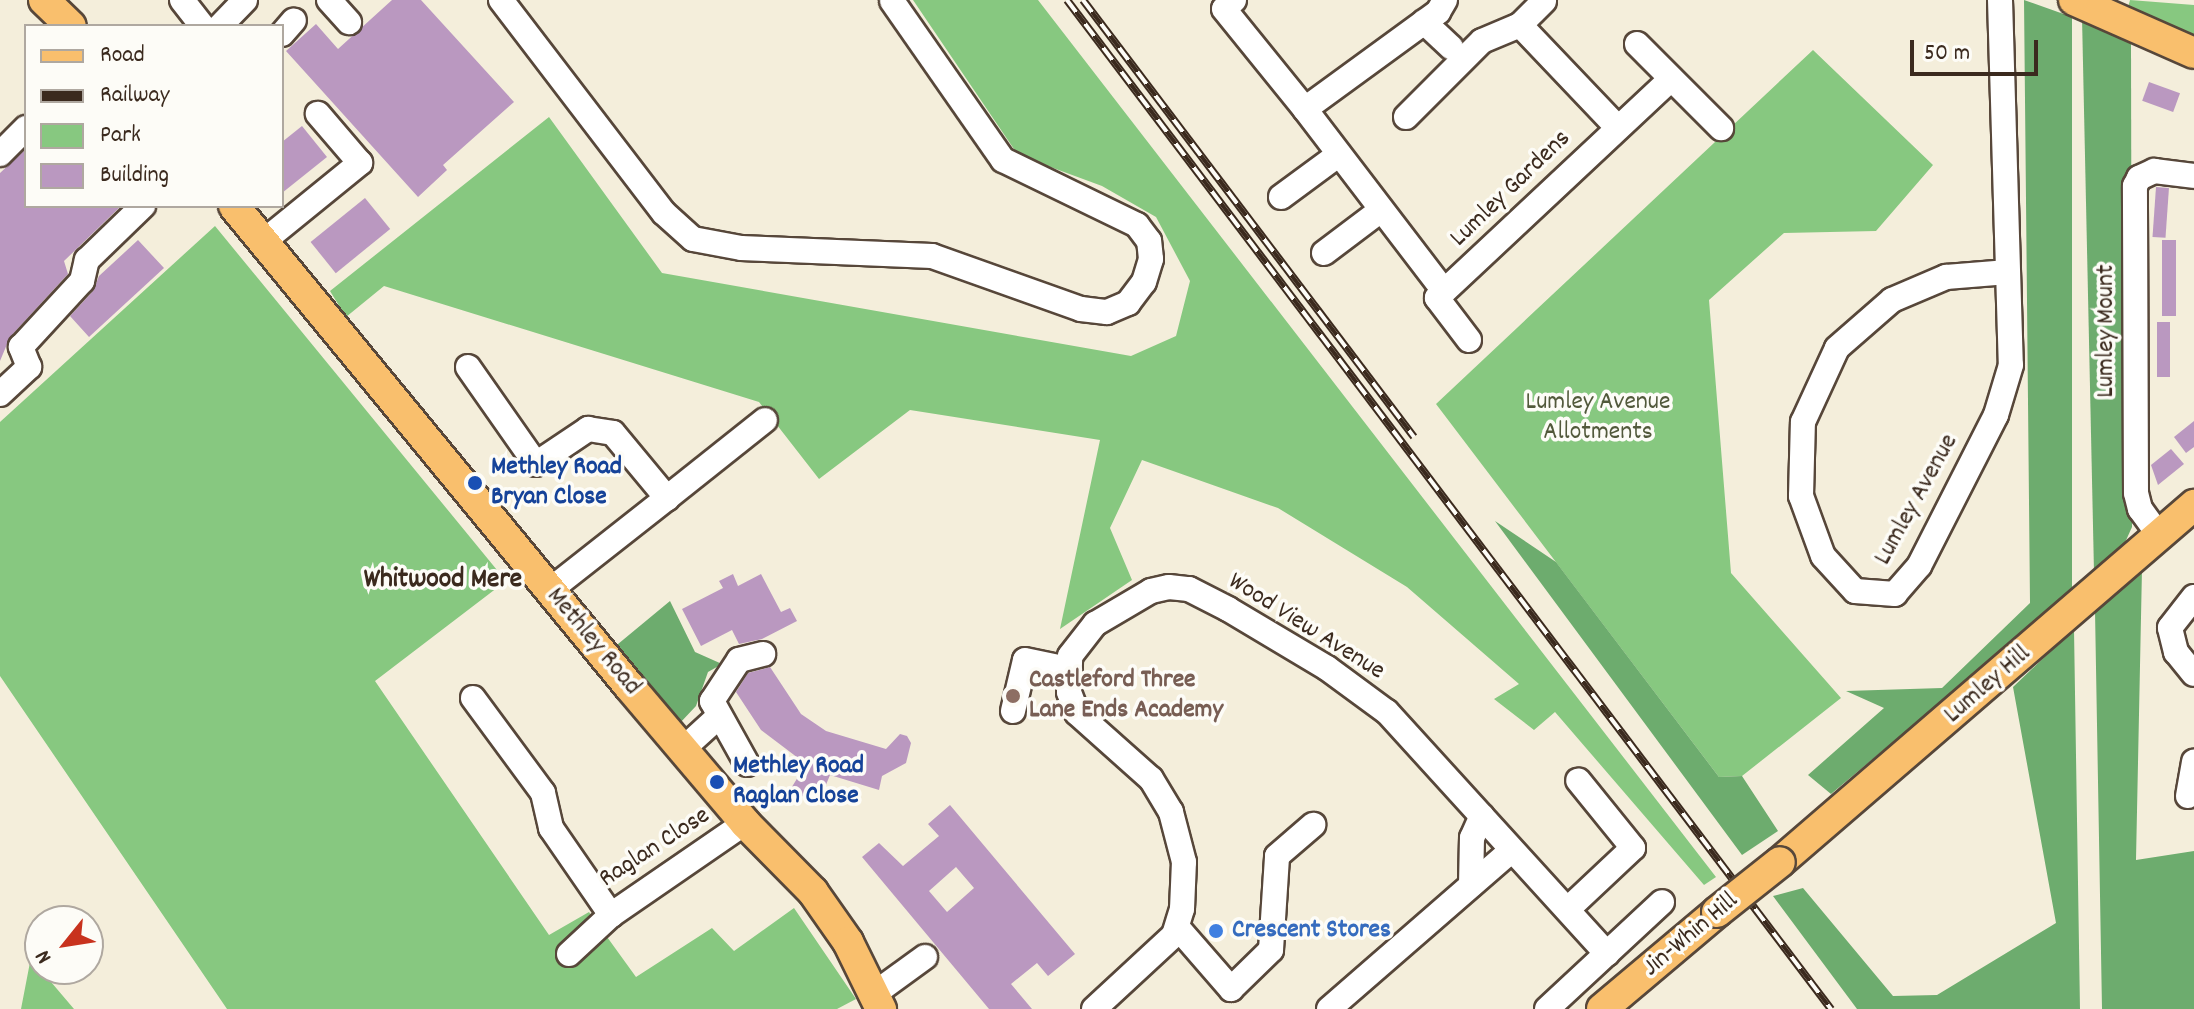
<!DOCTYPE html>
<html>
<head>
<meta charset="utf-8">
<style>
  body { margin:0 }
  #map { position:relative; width:2194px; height:1009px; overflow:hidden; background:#f4eedb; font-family:Dekko,sans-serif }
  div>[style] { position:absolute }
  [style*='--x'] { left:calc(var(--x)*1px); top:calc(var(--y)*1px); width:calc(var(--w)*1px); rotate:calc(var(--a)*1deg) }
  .green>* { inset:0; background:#87c880 }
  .forest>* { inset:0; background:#6dac6e }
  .building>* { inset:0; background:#ba98c0; transform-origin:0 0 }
  .roads { filter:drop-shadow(2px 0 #57473a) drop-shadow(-2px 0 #57473a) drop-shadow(0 2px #57473a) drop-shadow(0 -2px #57473a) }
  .minor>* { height:24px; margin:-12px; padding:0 12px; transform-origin:12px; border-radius:12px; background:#fff }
  .major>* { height:30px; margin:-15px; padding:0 15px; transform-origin:15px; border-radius:15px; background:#f9bf6d }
  .rail>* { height:8px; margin-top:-4px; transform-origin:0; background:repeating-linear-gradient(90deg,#fdfcf7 0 15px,#3b2a1e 0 30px); box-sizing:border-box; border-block:2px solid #3b2a1e }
  .bridges { filter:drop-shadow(2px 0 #57473a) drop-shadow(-2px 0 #57473a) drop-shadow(0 2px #57473a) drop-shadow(0 -2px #57473a) }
  .major-bridge>* { height:30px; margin:-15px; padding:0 15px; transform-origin:15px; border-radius:15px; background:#f9bf6d }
  .dots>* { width:22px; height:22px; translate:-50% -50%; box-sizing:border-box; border:4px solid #fdfcf7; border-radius:50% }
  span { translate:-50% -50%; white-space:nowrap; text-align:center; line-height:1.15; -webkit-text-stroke:7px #fdfcf7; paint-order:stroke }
  .street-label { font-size:26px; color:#3b2a1e }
  .park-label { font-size:26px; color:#52593b }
  .transit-label { font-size:26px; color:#164399; font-weight:700 }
  .left { translate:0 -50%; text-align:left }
  .education-label { font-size:26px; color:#785e54; font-weight:700 }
  .shop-label { font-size:26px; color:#366cbe; font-weight:700 }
  .neighbourhood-label { font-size:28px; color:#3b2a1e; font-weight:700 }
  .legend { position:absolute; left:24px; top:24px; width:260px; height:184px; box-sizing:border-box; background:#fdfcf7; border:2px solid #afa8a0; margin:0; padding:10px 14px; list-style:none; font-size:24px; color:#3b2a1e }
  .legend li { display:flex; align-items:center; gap:16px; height:40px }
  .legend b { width:40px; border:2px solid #afa8a0 }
  .north { position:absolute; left:24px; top:905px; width:80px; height:80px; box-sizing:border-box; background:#fdfcf7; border:2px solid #afa8a0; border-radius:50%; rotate:240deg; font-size:22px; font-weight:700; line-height:32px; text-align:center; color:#3b2a1e }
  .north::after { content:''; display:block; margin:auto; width:28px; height:36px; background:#c8321e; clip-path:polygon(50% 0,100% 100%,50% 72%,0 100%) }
  .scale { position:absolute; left:1910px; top:40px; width:128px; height:36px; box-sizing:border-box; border:4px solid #3b2a1e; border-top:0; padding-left:10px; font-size:24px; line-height:28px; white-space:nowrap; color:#3b2a1e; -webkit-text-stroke:6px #fdfcf7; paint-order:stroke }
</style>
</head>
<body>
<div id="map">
  <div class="green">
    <i style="clip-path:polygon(913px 0,1038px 0,1716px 877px,1704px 885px,1555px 712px,1534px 730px,1494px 699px,1519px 684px,1407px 587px,1278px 508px,1142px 460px,1110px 528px,1132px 580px,1060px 629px,1100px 440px,910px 410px,819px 479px,759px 402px,384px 286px,346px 317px,330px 291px,549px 117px,662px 273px,1131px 356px,1176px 336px,1190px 281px,1156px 217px,1102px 186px,1018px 155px)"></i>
    <i style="clip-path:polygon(2130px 0,2194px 5px,2194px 42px,2125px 19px)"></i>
    <i style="clip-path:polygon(1813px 50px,1933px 165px,1876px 231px,1784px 233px,1709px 300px,1731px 573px,1841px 698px,1742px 776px,1719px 777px,1436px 404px)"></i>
    <i style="clip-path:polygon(215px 226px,506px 581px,375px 681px,549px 935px,589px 912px,636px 977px,712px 928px,734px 951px,794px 908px,856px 999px,837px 1009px,227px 1009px,0 676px,0 422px)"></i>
    <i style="clip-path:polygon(31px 957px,40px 969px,74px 1009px,21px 1009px)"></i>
  </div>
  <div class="forest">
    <i style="clip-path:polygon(2024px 0,2072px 17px,2072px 592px,1831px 794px,1808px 775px,1884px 708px,1846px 691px,1942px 688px,2030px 603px)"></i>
    <i style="clip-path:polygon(2082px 17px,2131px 43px,2132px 527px,2123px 547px,2094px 572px)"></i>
    <i style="clip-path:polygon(1495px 521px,1556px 562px,1719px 777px,1742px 776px,1778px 831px,1742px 855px)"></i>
    <i style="clip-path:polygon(2142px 569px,2136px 860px,2194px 851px,2194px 1009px,2102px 1009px,2095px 611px)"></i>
    <i style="clip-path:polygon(670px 601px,695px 652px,722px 664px,708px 672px,696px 706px,679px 724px,612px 649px)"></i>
    <i style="clip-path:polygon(2074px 629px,2080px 1009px,1857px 1009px,1773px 896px,1803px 888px,1893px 996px,1937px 995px,2056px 923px,2013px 687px)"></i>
  </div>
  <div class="building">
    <i style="clip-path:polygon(392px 0,421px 0,514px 102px,443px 165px,447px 170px,418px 197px,286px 51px,316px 24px,338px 49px)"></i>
    <i style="left:2149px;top:82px;width:33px;height:20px;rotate:20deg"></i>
    <i style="clip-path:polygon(302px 126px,327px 157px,282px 193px,282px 142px)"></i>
    <i style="clip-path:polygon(26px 149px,26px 206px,121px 206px,64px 261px,68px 274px,10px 337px,0 361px,0 173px)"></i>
    <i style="left:2156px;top:187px;width:13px;height:50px;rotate:4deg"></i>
    <i style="left:365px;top:198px;width:40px;height:70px;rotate:51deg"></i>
    <i style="clip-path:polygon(138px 240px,164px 268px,89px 337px,70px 316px,93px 291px,99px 276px)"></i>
    <i style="left:2162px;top:240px;width:14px;height:76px"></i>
    <i style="left:2157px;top:322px;width:13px;height:55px"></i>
    <i style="clip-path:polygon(2194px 421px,2194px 447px,2186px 453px,2174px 437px)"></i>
    <i style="clip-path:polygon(2171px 449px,2184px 464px,2158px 485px,2151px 465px)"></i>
    <i style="clip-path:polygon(733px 574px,738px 586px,761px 574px,781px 612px,790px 608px,797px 621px,762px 639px,739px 644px,732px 630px,701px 646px,682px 609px,723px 588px,719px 581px)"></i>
    <i style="clip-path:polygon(770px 667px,801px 714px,826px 731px,886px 749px,900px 734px,907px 736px,911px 743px,906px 763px,882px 776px,879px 790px,830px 775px,818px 804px,790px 790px,806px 764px,761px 730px,736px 692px,748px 673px)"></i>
    <i style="clip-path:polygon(evenodd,950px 805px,1075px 954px,1048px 976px,1037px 963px,1011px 984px,1032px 1009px,989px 1009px,862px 857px,879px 843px,903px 866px,939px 836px,928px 824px,950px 805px,956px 867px,974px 888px,947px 912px,929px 891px,956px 867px)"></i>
  </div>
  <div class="roads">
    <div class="minor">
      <i style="--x:182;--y:0;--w:33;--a:52"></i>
      <i style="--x:329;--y:0;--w:30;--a:48"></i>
      <i style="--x:501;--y:0;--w:268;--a:52.6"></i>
      <i style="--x:664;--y:213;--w:39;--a:42"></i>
      <i style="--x:693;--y:239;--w:49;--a:10.6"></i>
      <i style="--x:741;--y:248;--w:191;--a:2.4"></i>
      <i style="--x:932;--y:256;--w:158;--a:19.6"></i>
      <i style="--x:1081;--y:309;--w:26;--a:7"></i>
      <i style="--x:1107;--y:312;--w:23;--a:-23"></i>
      <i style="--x:1128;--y:303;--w:26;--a:-53"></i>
      <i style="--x:1144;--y:282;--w:24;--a:-73"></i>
      <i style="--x:1151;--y:259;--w:18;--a:-96"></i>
      <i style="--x:1149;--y:241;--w:20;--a:-127"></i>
      <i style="--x:1137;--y:225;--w:149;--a:-154.1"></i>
      <i style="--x:1003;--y:160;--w:194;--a:-124.9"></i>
      <i style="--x:1234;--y:0;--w:13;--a:138"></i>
      <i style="--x:1224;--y:9;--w:129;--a:51"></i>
      <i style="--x:2000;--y:0;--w:365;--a:88.3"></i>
      <i style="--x:2011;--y:365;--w:52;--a:106.7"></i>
      <i style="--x:1996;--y:415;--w:169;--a:117"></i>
      <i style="--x:1919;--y:566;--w:37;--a:131"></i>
      <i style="--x:1895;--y:594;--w:40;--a:-175.7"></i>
      <i style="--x:1855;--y:591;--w:47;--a:-132.4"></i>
      <i style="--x:1823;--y:556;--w:64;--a:-110.1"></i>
      <i style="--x:1801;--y:496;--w:74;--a:-88.5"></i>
      <i style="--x:1803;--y:422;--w:81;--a:-65.3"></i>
      <i style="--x:1837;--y:348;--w:73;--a:-41.1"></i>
      <i style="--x:1892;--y:300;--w:59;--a:-23.1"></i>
      <i style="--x:1946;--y:277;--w:62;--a:-4.6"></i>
      <i style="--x:1424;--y:22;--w:37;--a:43"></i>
      <i style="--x:1520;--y:25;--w:141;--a:46.4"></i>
      <i style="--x:220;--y:26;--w:36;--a:-46"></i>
      <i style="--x:282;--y:34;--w:18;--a:-49"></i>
      <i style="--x:1637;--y:44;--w:119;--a:45"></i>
      <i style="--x:1406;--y:117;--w:107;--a:-45"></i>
      <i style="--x:1482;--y:41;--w:41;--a:-22.8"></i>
      <i style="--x:1520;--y:25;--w:34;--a:-45"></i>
      <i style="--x:0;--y:154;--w:37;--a:-45"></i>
      <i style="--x:1281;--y:197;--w:71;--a:-36.4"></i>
      <i style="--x:264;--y:241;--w:124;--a:-39.1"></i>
      <i style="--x:360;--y:163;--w:65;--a:-130.6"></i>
      <i style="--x:1324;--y:253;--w:71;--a:-37"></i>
      <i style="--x:1444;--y:291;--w:229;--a:-127.4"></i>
      <i style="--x:1305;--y:109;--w:165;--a:-36.1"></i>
      <i style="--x:1438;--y:12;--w:14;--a:-60"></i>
      <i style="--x:1469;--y:340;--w:53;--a:-127.3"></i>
      <i style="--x:1437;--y:298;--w:320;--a:-43.1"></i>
      <i style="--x:468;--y:367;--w:118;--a:55"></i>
      <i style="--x:536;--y:464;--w:63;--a:-33.9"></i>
      <i style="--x:588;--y:429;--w:25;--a:9"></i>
      <i style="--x:613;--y:433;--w:85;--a:50.3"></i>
      <i style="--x:667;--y:498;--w:149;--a:141.8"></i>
      <i style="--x:0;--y:394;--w:40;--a:-43"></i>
      <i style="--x:29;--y:367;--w:22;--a:-112"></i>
      <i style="--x:21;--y:347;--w:90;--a:-47.3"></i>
      <i style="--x:82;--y:281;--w:22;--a:-77"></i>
      <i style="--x:87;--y:260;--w:78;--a:-44"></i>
      <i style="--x:667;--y:498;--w:125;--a:-38.5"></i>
      <i style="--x:2159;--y:535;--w:32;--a:-126"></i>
      <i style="--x:2140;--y:509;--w:16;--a:-104"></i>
      <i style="--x:2136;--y:493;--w:307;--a:-90.2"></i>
      <i style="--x:2135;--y:186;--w:9;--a:-63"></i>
      <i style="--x:2139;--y:178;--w:17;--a:-25"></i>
      <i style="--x:2154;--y:171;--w:40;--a:7.1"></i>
      <i style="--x:2194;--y:597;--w:39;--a:128"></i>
      <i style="--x:2170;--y:628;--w:25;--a:76"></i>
      <i style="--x:2176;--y:652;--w:28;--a:51"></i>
      <i style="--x:473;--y:698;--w:118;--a:53.6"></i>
      <i style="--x:543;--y:793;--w:36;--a:77"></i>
      <i style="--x:551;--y:828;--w:106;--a:55.4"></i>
      <i style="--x:611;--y:915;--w:163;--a:-34.5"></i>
      <i style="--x:1013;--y:711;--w:52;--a:-76.8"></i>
      <i style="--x:1025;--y:660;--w:44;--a:11.8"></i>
      <i style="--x:683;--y:749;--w:47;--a:-42.4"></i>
      <i style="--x:747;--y:764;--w:72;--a:-119.1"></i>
      <i style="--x:712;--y:701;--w:49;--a:-56.6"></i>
      <i style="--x:739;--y:660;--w:25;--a:-14"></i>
      <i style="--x:2188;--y:796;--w:35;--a:-80"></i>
      <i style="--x:1471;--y:885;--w:47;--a:-88.8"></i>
      <i style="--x:1472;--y:838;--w:24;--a:-66"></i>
      <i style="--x:1568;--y:909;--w:89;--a:-43.2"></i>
      <i style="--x:1633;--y:848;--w:87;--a:-129"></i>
      <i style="--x:1178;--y:928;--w:81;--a:49"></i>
      <i style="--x:1231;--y:989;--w:56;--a:-44.3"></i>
      <i style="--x:1271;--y:950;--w:94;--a:-86.3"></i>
      <i style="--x:1277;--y:856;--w:48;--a:-40.7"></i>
      <i style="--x:569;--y:954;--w:57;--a:-42.9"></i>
      <i style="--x:874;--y:994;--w:63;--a:-36"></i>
      <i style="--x:1094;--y:1009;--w:109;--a:-42.8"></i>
      <i style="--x:1174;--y:935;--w:27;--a:-73"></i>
      <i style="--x:1182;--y:909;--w:47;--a:-87.6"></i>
      <i style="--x:1184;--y:862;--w:52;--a:-104.6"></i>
      <i style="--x:1171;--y:812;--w:39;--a:-121"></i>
      <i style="--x:1151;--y:779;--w:99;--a:-138.3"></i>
      <i style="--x:1077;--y:713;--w:22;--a:-111"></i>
      <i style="--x:1069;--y:692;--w:36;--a:-88"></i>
      <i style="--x:1070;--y:656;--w:41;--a:-52"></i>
      <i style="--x:1095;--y:624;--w:65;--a:-30.5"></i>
      <i style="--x:1151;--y:591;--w:18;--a:-13"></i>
      <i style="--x:1169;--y:587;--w:20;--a:6"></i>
      <i style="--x:1189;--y:589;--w:44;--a:27.1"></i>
      <i style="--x:1228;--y:609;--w:115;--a:30.8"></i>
      <i style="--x:1327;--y:668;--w:74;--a:36.3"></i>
      <i style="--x:1387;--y:712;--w:327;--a:47.7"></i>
      <i style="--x:1329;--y:1009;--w:241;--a:-41"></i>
      <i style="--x:1547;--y:1009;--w:157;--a:-42.9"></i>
    </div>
    <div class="major">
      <i style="--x:44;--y:0;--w:37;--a:44"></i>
      <i style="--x:2074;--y:0;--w:131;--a:23.8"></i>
      <i style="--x:234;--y:206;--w:622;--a:50.55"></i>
      <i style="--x:629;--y:686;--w:180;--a:49.7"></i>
      <i style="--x:745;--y:823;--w:97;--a:45.4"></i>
      <i style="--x:813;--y:892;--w:61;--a:55"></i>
      <i style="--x:848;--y:942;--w:75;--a:63.8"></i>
      <i style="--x:1780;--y:862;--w:547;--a:-40.77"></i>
      <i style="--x:1602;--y:1009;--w:150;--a:-40.1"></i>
    </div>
  </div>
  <div class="rail">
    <i style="--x:1067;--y:0;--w:1266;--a:52.87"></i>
    <i style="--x:1083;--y:0;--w:548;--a:52.86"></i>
  </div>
  <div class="bridges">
    <div class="major-bridge">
      <i style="--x:1717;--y:912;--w:80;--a:-38.4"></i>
    </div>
  </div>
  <div class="dots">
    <i style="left:475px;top:483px;background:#1a4fb4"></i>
    <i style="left:1013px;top:696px;background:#8d6e63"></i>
    <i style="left:717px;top:782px;background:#1a4fb4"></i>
    <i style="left:1216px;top:931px;background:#3f7fe0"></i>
  </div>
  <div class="street-label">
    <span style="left:1511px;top:189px;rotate:-44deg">Lumley Gardens</span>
    <span style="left:2107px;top:331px;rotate:-90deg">Lumley Mount</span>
    <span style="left:1917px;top:500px;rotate:-61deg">Lumley Avenue</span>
    <span style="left:1306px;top:627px;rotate:32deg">Wood View Avenue</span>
    <span style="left:593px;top:642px;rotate:50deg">Methley Road</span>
    <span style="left:1988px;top:685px;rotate:-41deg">Lumley Hill</span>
    <span style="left:655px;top:848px;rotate:-33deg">Raglan Close</span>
    <span style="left:1691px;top:935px;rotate:-40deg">Jin-Whin Hill</span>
  </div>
  <div class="park-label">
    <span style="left:1598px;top:418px">Lumley Avenue<br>Allotments</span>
  </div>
  <div class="transit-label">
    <span class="left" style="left:491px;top:483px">Methley Road<br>Bryan Close</span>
    <span class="left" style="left:733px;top:782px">Methley Road<br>Raglan Close</span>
  </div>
  <div class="education-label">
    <span class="left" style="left:1029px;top:696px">Castleford Three<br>Lane Ends Academy</span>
  </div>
  <div class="shop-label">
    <span class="left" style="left:1232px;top:931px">Crescent Stores</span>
  </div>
  <div class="neighbourhood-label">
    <span style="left:443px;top:581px">Whitwood Mere</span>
  </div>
  <ul class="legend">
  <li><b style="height:10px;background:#f9bf6d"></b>Road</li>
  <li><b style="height:10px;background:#3b2a1e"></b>Railway</li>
  <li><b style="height:22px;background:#87c880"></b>Park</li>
  <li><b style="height:22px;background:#ba98c0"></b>Building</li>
  </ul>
  <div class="north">N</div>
  <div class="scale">50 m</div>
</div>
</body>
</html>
